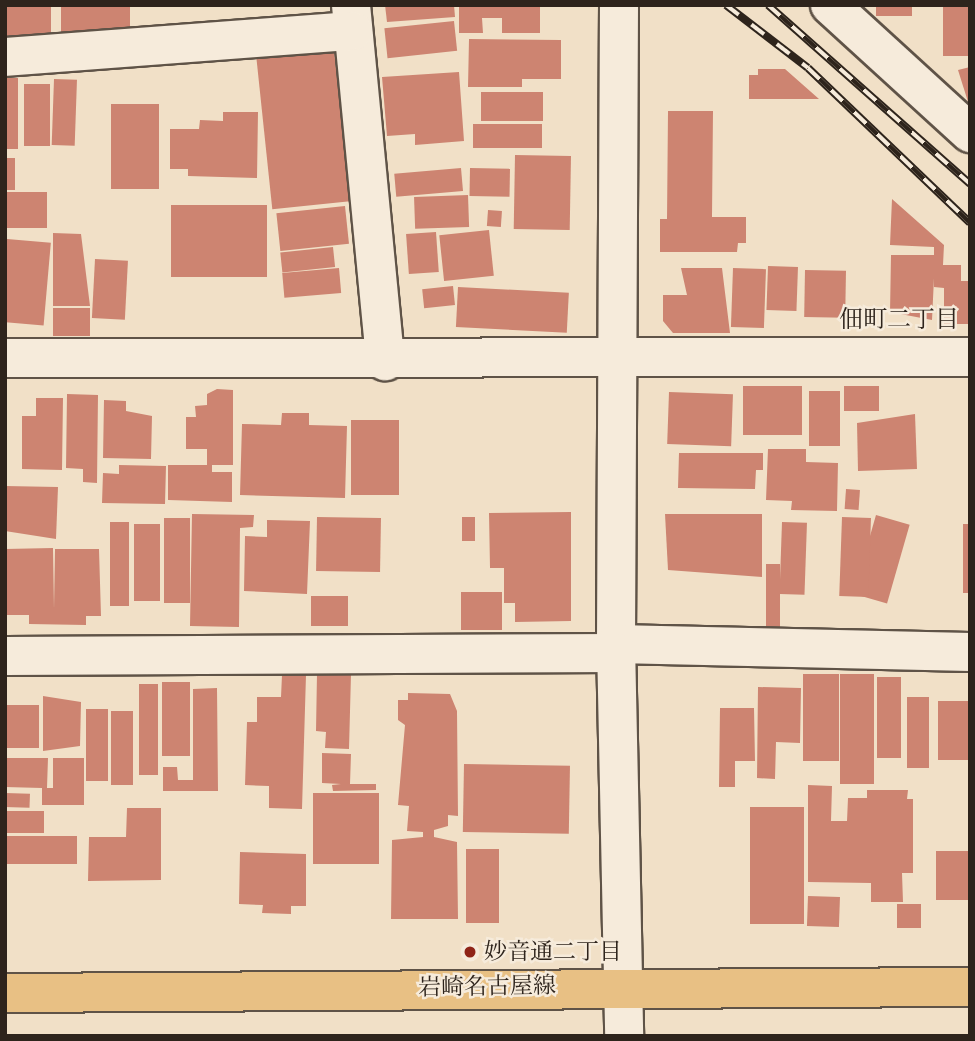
<!DOCTYPE html>
<html>
<head>
<meta charset="utf-8">
<style>
  body { margin:0 }
  #map { position:relative; width:975px; height:1041px; overflow:hidden; background:#f1e0c7; font-family:Cardo,"Noto Serif JP",serif }
  div>[style] { position:absolute }
  [style*='--x'] { left:calc(var(--x)*1px); top:calc(var(--y)*1px); width:calc(var(--w)*1px); rotate:calc(var(--a)*1deg) }
  .building>* { inset:0; background:#cd8471; transform-origin:0 0 }
  .roads { filter:drop-shadow(2px 0 #5f5347) drop-shadow(-2px 0 #5f5347) drop-shadow(0 2px #5f5347) drop-shadow(0 -2px #5f5347) }
  .minor>* { height:38px; margin:-19px; padding:0 19px; transform-origin:19px; border-radius:19px; background:#f6ebdb }
  .major>* { height:38px; margin:-19px; padding:0 19px; transform-origin:19px; border-radius:19px; background:#e8c084 }
  .rail>* { height:8px; margin-top:-4px; transform-origin:0; background:repeating-linear-gradient(90deg,#f6ebdb 0 16px,#2e241c 0 32px); box-sizing:border-box; border-block:2px solid #2e241c }
  .dots>* { width:19px; height:19px; translate:-50% -50%; box-sizing:border-box; border:4px solid #f6ebdb; border-radius:50% }
  span { translate:-50% -50%; white-space:nowrap; text-align:center; line-height:1.15; -webkit-text-stroke:5px #f6ebdb; paint-order:stroke }
  .poi-label { font-size:23px; color:#2e241c }
  .left { translate:0 -50%; text-align:left }
  .street-label { font-size:23px; color:#2e241c }
  .neighbourhood-label { font-size:24px; color:#2e241c }
  .frame { position:absolute; inset:0; border:7px solid #2e241c; pointer-events:none }
</style>
</head>
<body>
<div id="map">
  <div class="building">
    <i style="left:5px;top:5px;width:46px;height:33px"></i>
    <i style="left:61px;top:5px;width:69px;height:27px"></i>
    <i style="clip-path:polygon(385px 5px,454px 5px,455px 17px,387px 22px)"></i>
    <i style="clip-path:polygon(459px 5px,540px 5px,540px 33px,502px 33px,502px 18px,482px 18px,483px 33px,459px 33px)"></i>
    <i style="left:876px;top:5px;width:36px;height:11px"></i>
    <i style="left:943px;top:5px;width:27px;height:51px"></i>
    <i style="left:454px;top:21px;width:30px;height:70px;rotate:84deg"></i>
    <i style="clip-path:polygon(469px 39px,561px 40px,561px 79px,522px 79px,522px 87px,468px 87px)"></i>
    <i style="left:334px;top:50px;width:152px;height:78px;rotate:84deg"></i>
    <i style="clip-path:polygon(970px 67px,970px 104px,969px 105px,958px 70px)"></i>
    <i style="clip-path:polygon(758px 69px,785px 69px,819px 99px,749px 99px,749px 75px,758px 75px)"></i>
    <i style="clip-path:polygon(459px 72px,464px 141px,415px 145px,415px 134px,387px 136px,382px 77px)"></i>
    <i style="left:5px;top:78px;width:13px;height:71px"></i>
    <i style="left:54px;top:79px;width:23px;height:66px;rotate:2deg"></i>
    <i style="left:24px;top:84px;width:26px;height:62px"></i>
    <i style="left:481px;top:92px;width:62px;height:29px"></i>
    <i style="left:111px;top:104px;width:48px;height:85px"></i>
    <i style="clip-path:polygon(668px 111px,713px 111px,712px 217px,746px 217px,746px 243px,738px 243px,737px 252px,660px 252px,660px 219px,667px 219px)"></i>
    <i style="clip-path:polygon(223px 112px,258px 112px,257px 178px,188px 176px,188px 169px,170px 169px,170px 129px,199px 129px,200px 120px,223px 121px)"></i>
    <i style="left:542px;top:124px;width:24px;height:69px;rotate:90deg"></i>
    <i style="left:515px;top:155px;width:56px;height:74px;rotate:1deg"></i>
    <i style="left:5px;top:158px;width:10px;height:32px"></i>
    <i style="left:461px;top:168px;width:23px;height:67px;rotate:85deg"></i>
    <i style="left:470px;top:168px;width:40px;height:28px;rotate:1deg"></i>
    <i style="left:5px;top:192px;width:42px;height:36px"></i>
    <i style="left:468px;top:195px;width:32px;height:54px;rotate:88deg"></i>
    <i style="clip-path:polygon(892px 199px,944px 245px,943px 265px,961px 265px,961px 281px,970px 281px,970px 324px,944px 324px,944px 288px,934px 287px,934px 278px,932px 320px,890px 312px,891px 255px,934px 255px,934px 247px,890px 245px)"></i>
    <i style="left:171px;top:205px;width:96px;height:72px"></i>
    <i style="left:345px;top:206px;width:38px;height:69px;rotate:84deg"></i>
    <i style="left:488px;top:210px;width:14px;height:16px;rotate:4deg"></i>
    <i style="left:489px;top:230px;width:46px;height:50px;rotate:84deg"></i>
    <i style="left:436px;top:232px;width:40px;height:30px;rotate:86deg"></i>
    <i style="clip-path:polygon(53px 233px,81px 234px,90px 306px,53px 306px)"></i>
    <i style="left:7px;top:239px;width:44px;height:83px;rotate:5deg"></i>
    <i style="left:333px;top:247px;width:20px;height:53px;rotate:84deg"></i>
    <i style="left:95px;top:259px;width:33px;height:59px;rotate:3deg"></i>
    <i style="left:768px;top:266px;width:30px;height:44px;rotate:2deg"></i>
    <i style="left:339px;top:268px;width:25px;height:57px;rotate:85deg"></i>
    <i style="clip-path:polygon(681px 268px,722px 268px,730px 333px,673px 333px,663px 321px,663px 295px,687px 295px)"></i>
    <i style="left:733px;top:268px;width:33px;height:59px;rotate:2deg"></i>
    <i style="left:805px;top:270px;width:41px;height:47px;rotate:1deg"></i>
    <i style="left:453px;top:286px;width:19px;height:31px;rotate:84deg"></i>
    <i style="left:458px;top:287px;width:111px;height:40px;rotate:3deg"></i>
    <i style="left:53px;top:308px;width:37px;height:28px"></i>
    <i style="left:743px;top:386px;width:59px;height:49px"></i>
    <i style="left:879px;top:386px;width:25px;height:35px;rotate:90deg"></i>
    <i style="clip-path:polygon(217px 389px,233px 390px,233px 465px,212px 465px,212px 472px,232px 472px,232px 502px,168px 500px,168px 465px,207px 465px,207px 449px,186px 449px,186px 417px,196px 417px,195px 406px,207px 405px,207px 394px)"></i>
    <i style="left:809px;top:391px;width:31px;height:55px"></i>
    <i style="left:669px;top:392px;width:64px;height:52px;rotate:2deg"></i>
    <i style="clip-path:polygon(67px 394px,98px 395px,97px 483px,83px 482px,83px 469px,66px 468px)"></i>
    <i style="clip-path:polygon(36px 398px,63px 398px,62px 470px,22px 469px,22px 416px,36px 416px)"></i>
    <i style="clip-path:polygon(104px 400px,126px 401px,126px 411px,152px 416px,151px 459px,103px 458px)"></i>
    <i style="clip-path:polygon(282px 413px,309px 413px,309px 425px,347px 426px,345px 498px,240px 495px,242px 424px,281px 425px)"></i>
    <i style="clip-path:polygon(915px 414px,917px 469px,858px 471px,857px 423px)"></i>
    <i style="left:399px;top:420px;width:75px;height:48px;rotate:90deg"></i>
    <i style="clip-path:polygon(768px 449px,806px 449px,806px 462px,838px 463px,837px 511px,791px 510px,792px 501px,766px 500px)"></i>
    <i style="clip-path:polygon(679px 453px,763px 453px,763px 470px,756px 470px,755px 489px,678px 488px)"></i>
    <i style="clip-path:polygon(119px 465px,166px 466px,165px 504px,102px 503px,103px 473px,119px 474px)"></i>
    <i style="clip-path:polygon(5px 486px,58px 487px,56px 539px,5px 531px)"></i>
    <i style="left:846px;top:489px;width:14px;height:20px;rotate:4deg"></i>
    <i style="clip-path:polygon(571px 512px,571px 621px,515px 622px,515px 603px,504px 603px,504px 568px,490px 568px,489px 513px)"></i>
    <i style="clip-path:polygon(192px 514px,254px 515px,253px 527px,240px 528px,239px 627px,190px 626px)"></i>
    <i style="clip-path:polygon(665px 514px,762px 514px,762px 577px,668px 570px)"></i>
    <i style="left:876px;top:515px;width:35px;height:82px;rotate:16deg"></i>
    <i style="left:317px;top:517px;width:64px;height:54px;rotate:1deg"></i>
    <i style="left:462px;top:517px;width:13px;height:24px"></i>
    <i style="left:842px;top:517px;width:29px;height:79px;rotate:2deg"></i>
    <i style="left:164px;top:518px;width:26px;height:85px"></i>
    <i style="clip-path:polygon(267px 520px,310px 521px,307px 594px,244px 591px,245px 536px,267px 537px)"></i>
    <i style="left:110px;top:522px;width:19px;height:84px"></i>
    <i style="left:782px;top:522px;width:25px;height:72px;rotate:2deg"></i>
    <i style="left:134px;top:524px;width:26px;height:77px"></i>
    <i style="left:963px;top:524px;width:7px;height:69px"></i>
    <i style="clip-path:polygon(53px 548px,54px 609px,55px 549px,99px 549px,101px 616px,86px 616px,86px 625px,29px 624px,29px 615px,5px 615px,5px 549px)"></i>
    <i style="left:766px;top:564px;width:14px;height:66px"></i>
    <i style="left:461px;top:592px;width:41px;height:38px"></i>
    <i style="left:348px;top:596px;width:30px;height:37px;rotate:90deg"></i>
    <i style="clip-path:polygon(317px 673px,351px 674px,349px 749px,325px 748px,326px 732px,316px 731px)"></i>
    <i style="left:803px;top:674px;width:36px;height:87px"></i>
    <i style="left:840px;top:674px;width:34px;height:110px"></i>
    <i style="clip-path:polygon(282px 675px,306px 675px,302px 809px,269px 808px,269px 786px,245px 785px,247px 722px,257px 722px,257px 697px,281px 697px)"></i>
    <i style="left:877px;top:677px;width:24px;height:81px"></i>
    <i style="left:162px;top:682px;width:28px;height:74px"></i>
    <i style="left:139px;top:684px;width:19px;height:91px"></i>
    <i style="clip-path:polygon(758px 687px,801px 688px,800px 743px,776px 742px,775px 779px,757px 778px)"></i>
    <i style="clip-path:polygon(217px 688px,218px 791px,163px 791px,163px 767px,177px 767px,178px 780px,193px 780px,193px 689px)"></i>
    <i style="clip-path:polygon(408px 693px,450px 694px,457px 711px,458px 816px,448px 815px,448px 826px,434px 830px,434px 837px,457px 842px,458px 919px,391px 919px,392px 840px,423px 837px,423px 832px,407px 831px,409px 806px,398px 805px,405px 725px,398px 720px,398px 700px,408px 700px)"></i>
    <i style="clip-path:polygon(43px 696px,81px 702px,80px 746px,43px 751px)"></i>
    <i style="left:907px;top:697px;width:22px;height:71px"></i>
    <i style="left:938px;top:701px;width:32px;height:59px"></i>
    <i style="left:5px;top:705px;width:34px;height:43px"></i>
    <i style="clip-path:polygon(720px 708px,754px 708px,755px 761px,735px 761px,735px 787px,719px 787px)"></i>
    <i style="left:86px;top:709px;width:22px;height:72px"></i>
    <i style="left:111px;top:711px;width:22px;height:74px"></i>
    <i style="clip-path:polygon(322px 753px,351px 754px,350px 784px,376px 784px,376px 790px,333px 791px,332px 785px,341px 784px,322px 783px)"></i>
    <i style="clip-path:polygon(5px 758px,48px 758px,47px 788px,53px 788px,53px 758px,84px 758px,84px 805px,42px 805px,42px 788px,5px 787px)"></i>
    <i style="left:464px;top:764px;width:106px;height:68px;rotate:1deg"></i>
    <i style="clip-path:polygon(808px 785px,832px 786px,831px 821px,847px 821px,848px 798px,867px 798px,867px 790px,908px 790px,907px 799px,913px 799px,913px 873px,902px 873px,903px 902px,871px 902px,871px 883px,808px 882px)"></i>
    <i style="left:5px;top:793px;width:25px;height:14px;rotate:2deg"></i>
    <i style="left:313px;top:793px;width:66px;height:71px"></i>
    <i style="left:750px;top:807px;width:54px;height:117px"></i>
    <i style="clip-path:polygon(127px 808px,161px 808px,161px 880px,88px 881px,89px 837px,126px 837px)"></i>
    <i style="left:5px;top:811px;width:39px;height:22px"></i>
    <i style="left:5px;top:836px;width:72px;height:28px"></i>
    <i style="left:466px;top:849px;width:33px;height:74px"></i>
    <i style="left:936px;top:851px;width:34px;height:49px"></i>
    <i style="clip-path:polygon(240px 852px,306px 854px,306px 906px,291px 906px,291px 914px,262px 913px,263px 905px,239px 904px)"></i>
    <i style="left:808px;top:896px;width:32px;height:30px;rotate:2deg"></i>
    <i style="left:897px;top:904px;width:24px;height:24px"></i>
  </div>
  <div class="roads">
    <div class="minor">
      <i style="--x:351;--y:5;--w:358;--a:84.5"></i>
      <i style="--x:619;--y:5;--w:639;--a:90.27"></i>
      <i style="--x:616;--y:644;--w:392;--a:88.8"></i>
      <i style="--x:830;--y:5;--w:190;--a:42.4"></i>
      <i style="--x:5;--y:57;--w:349;--a:-4.3"></i>
      <i style="--x:5;--y:358;--w:965;--a:-0.06"></i>
      <i style="--x:616;--y:644;--w:354;--a:1.3"></i>
      <i style="--x:5;--y:656;--w:612;--a:-0.28"></i>
    </div>
    <div class="major">
      <i style="--x:5;--y:993;--w:965;--a:-0.36"></i>
    </div>
  </div>
  <div class="rail">
    <i style="--x:726;--y:5;--w:103;--a:37.5"></i>
    <i style="--x:808;--y:68;--w:224;--a:43.7"></i>
    <i style="--x:768;--y:5;--w:270;--a:41.5"></i>
  </div>
  <div class="dots">
    <i style="left:470px;top:952px;background:#8f2418"></i>
  </div>
  <div class="poi-label">
    <span class="left" style="left:484px;top:952px">妙音通二丁目</span>
  </div>
  <div class="street-label">
    <span style="left:487px;top:987px;rotate:-1deg">岩崎名古屋線</span>
  </div>
  <div class="neighbourhood-label">
    <span style="left:899px;top:320px">佃町二丁目</span>
  </div>
  <div class="frame"></div>
</div>
</body>
</html>
